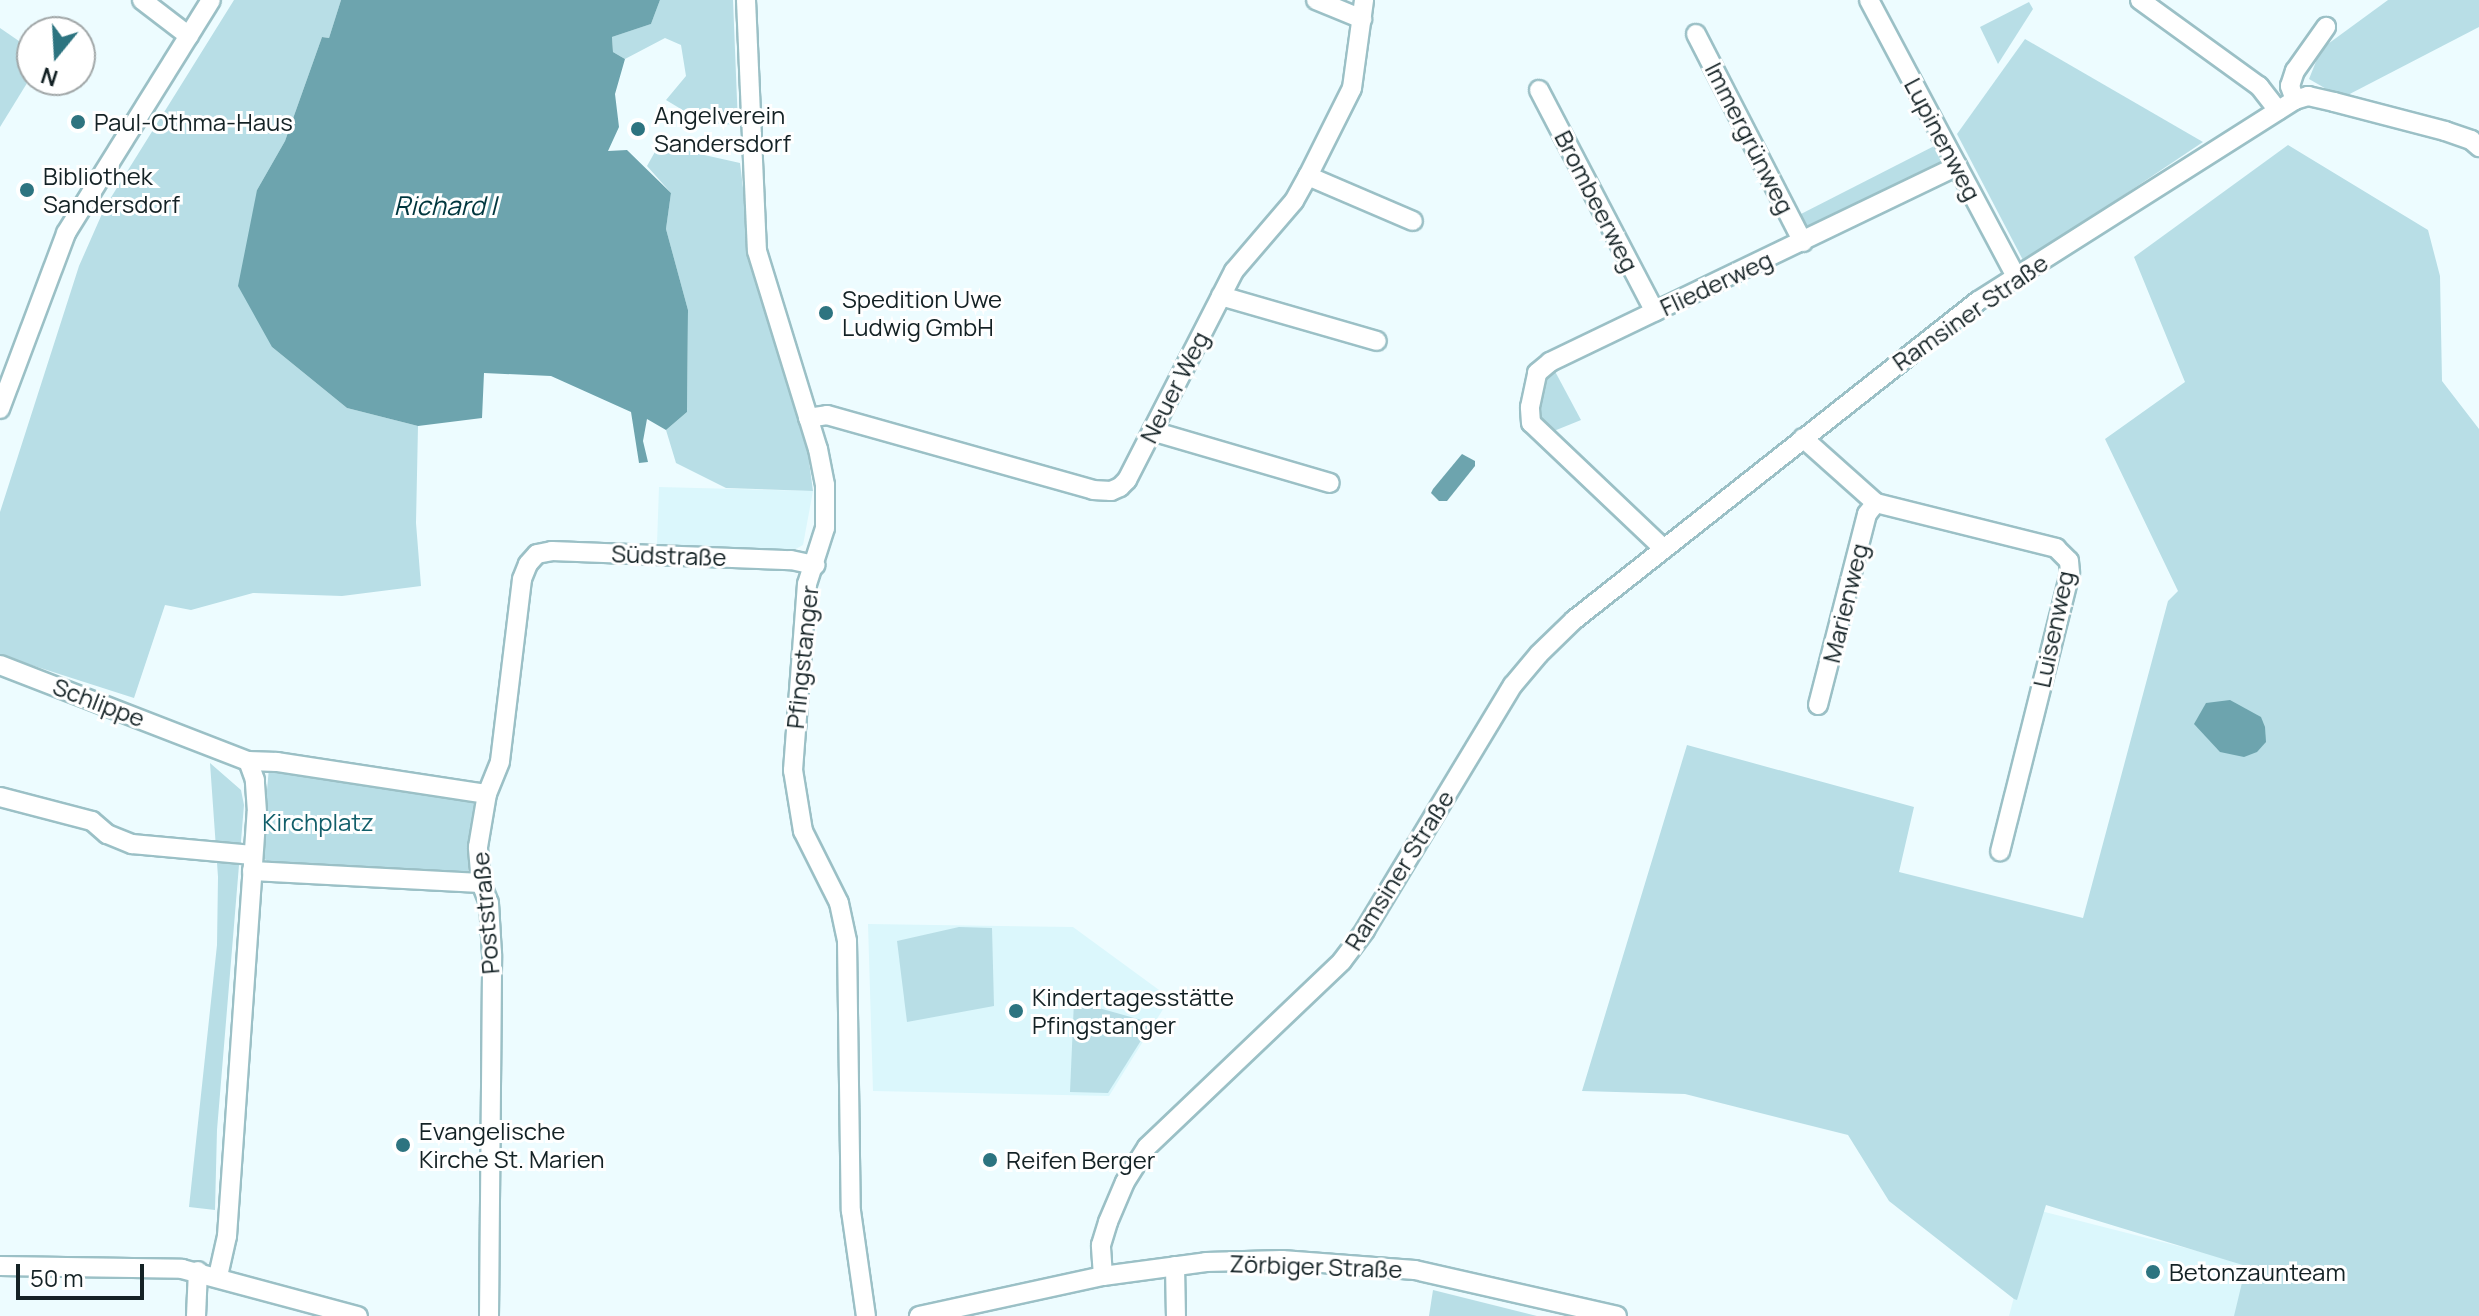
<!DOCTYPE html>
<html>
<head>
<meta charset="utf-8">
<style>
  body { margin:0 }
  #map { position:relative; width:2479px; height:1316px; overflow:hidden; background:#edfcff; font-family:Manrope,sans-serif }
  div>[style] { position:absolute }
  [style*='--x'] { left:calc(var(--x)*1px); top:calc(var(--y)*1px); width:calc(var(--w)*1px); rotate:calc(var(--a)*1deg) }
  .built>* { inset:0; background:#dbf7fc }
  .green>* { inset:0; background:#b8dee6; transform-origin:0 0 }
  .water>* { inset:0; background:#6da4ae }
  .roads { filter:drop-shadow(2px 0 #9bc0c6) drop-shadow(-2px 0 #9bc0c6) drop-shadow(0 2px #9bc0c6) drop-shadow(0 -2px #9bc0c6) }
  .minor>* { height:18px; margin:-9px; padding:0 9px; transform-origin:9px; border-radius:9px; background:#fff }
  .dots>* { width:22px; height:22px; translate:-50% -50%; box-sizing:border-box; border:4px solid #fff; border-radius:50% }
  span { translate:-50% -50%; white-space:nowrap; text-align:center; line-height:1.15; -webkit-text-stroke:6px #fff; paint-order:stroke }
  .poi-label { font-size:24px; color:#142225 }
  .left { translate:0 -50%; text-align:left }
  .street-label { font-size:24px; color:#142225 }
  .park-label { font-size:24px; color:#125f6a }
  .water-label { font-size:26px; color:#00363e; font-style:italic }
  .north { position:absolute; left:16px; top:16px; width:80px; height:80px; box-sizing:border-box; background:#fff; border:2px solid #a1a7a8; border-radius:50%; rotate:198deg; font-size:22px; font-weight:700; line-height:32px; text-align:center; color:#142225 }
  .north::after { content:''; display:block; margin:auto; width:28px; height:36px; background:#2d7480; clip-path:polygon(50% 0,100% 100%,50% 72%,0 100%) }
  .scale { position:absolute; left:16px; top:1264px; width:128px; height:36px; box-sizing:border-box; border:4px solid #142225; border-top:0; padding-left:10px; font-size:24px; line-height:28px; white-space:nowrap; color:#142225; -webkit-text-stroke:6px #fff; paint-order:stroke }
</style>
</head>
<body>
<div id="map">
  <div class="built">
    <i style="clip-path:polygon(659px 487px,813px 491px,803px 545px,790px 552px,657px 544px)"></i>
    <i style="clip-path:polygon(868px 924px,1073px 927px,1170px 998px,1109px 1096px,873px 1091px)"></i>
    <i style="clip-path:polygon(2037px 1210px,2284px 1273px,2271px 1316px,2009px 1316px)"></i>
  </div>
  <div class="green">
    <i style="clip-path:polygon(234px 0,341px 0,329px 38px,322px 37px,285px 141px,257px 190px,272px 347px,347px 408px,418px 426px,416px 523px,421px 586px,342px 596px,253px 593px,191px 610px,165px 605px,134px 698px,0 655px,0 512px,79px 266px,105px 207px)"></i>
    <i style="clip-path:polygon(660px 0,733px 0,738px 125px,704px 123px,666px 100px,686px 76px,681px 45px,665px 38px,625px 59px,613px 52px,612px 37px,651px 24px)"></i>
    <i style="clip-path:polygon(2388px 0,2479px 0,2479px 27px,2342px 98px,2309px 79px,2321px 49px)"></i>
    <i style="clip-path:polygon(2029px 2px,2033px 9px,1998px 64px,1980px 27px)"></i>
    <i style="clip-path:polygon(0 28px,32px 50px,32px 75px,0 127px)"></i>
    <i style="clip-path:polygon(2025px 39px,2203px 142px,2024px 262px,1957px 134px)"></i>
    <i style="clip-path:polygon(665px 134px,691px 152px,740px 163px,751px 253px,806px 439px,813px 491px,726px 488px,676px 463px,666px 430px,687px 412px,688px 310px,666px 229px,671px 193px,647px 166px)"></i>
    <i style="left:1944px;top:141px;width:28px;height:171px;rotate:63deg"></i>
    <i style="clip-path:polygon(2288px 145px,2428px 230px,2440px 276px,2442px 381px,2479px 429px,2479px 1316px,2234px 1316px,2246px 1266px,2046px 1205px,2017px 1300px,2014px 1299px,1889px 1201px,1848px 1135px,1685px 1094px,1582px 1091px,1687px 745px,1914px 807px,1899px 872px,2083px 918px,2168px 601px,2178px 591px,2105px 439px,2185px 382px,2134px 257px)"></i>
    <i style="clip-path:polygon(1550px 362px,1581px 420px,1544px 435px,1531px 402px)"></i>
    <i style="clip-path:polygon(210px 763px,241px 790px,244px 805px,217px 1130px,215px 1210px,189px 1207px,217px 945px,218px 877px)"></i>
    <i style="clip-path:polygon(269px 768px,476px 797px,467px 883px,272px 865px,261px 856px)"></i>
    <i style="clip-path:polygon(959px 927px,992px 928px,994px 1006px,907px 1022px,897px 941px)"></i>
    <i style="clip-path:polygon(1074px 1001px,1152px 1023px,1108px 1093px,1070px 1092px)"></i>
    <i style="clip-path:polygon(1433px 1290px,1537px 1316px,1429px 1316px)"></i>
  </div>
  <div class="water">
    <i style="clip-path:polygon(341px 0,660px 0,651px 24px,612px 37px,613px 52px,625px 59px,615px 94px,619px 127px,608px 151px,627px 150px,671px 193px,666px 229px,688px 310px,687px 412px,666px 430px,647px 419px,643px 441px,648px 462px,639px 463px,631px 412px,551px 376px,484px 373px,482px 418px,418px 426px,347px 408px,272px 347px,238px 286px,257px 190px,285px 141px,322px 37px,329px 38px)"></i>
    <i style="clip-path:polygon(1462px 454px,1475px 461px,1475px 466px,1447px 501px,1439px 501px,1431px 493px,1433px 489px)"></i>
    <i style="clip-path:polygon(2230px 700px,2261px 717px,2265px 727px,2266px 742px,2257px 752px,2244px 757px,2220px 752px,2194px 724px,2206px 703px)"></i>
  </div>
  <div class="roads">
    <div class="minor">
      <i style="--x:142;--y:0;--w:59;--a:37.5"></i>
      <i style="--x:746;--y:0;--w:251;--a:87.5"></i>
      <i style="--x:757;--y:251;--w:207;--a:72.9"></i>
      <i style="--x:818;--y:449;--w:37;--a:79"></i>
      <i style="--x:825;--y:485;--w:43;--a:90"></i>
      <i style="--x:825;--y:528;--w:59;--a:107.8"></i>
      <i style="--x:807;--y:584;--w:187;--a:94.3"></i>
      <i style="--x:793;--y:770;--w:62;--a:80.7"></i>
      <i style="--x:803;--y:831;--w:80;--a:63.4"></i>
      <i style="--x:839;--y:903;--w:39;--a:78"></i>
      <i style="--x:847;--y:941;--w:270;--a:89.2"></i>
      <i style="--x:851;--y:1211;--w:106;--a:81.9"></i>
      <i style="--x:1316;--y:0;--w:50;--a:22.4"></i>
      <i style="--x:1869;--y:0;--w:314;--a:62"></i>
      <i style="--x:2140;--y:0;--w:147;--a:35.9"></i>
      <i style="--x:2259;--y:86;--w:31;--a:52"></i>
      <i style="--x:1696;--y:34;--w:234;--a:62.8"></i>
      <i style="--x:1539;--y:90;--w:250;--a:62.4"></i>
      <i style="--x:2295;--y:100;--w:15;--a:-110"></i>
      <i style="--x:2290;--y:86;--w:16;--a:-72"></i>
      <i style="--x:2295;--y:71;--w:54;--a:-54.8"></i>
      <i style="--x:1308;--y:176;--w:114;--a:23.2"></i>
      <i style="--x:1221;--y:296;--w:162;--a:16.1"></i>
      <i style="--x:0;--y:409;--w:188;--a:-69.4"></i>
      <i style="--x:66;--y:233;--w:274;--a:-58.1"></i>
      <i style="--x:808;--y:418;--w:19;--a:-9"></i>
      <i style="--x:827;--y:415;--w:276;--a:15.7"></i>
      <i style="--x:1093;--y:490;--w:18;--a:3"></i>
      <i style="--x:1111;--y:491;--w:10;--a:-24"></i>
      <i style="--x:1120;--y:487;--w:10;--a:-45"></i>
      <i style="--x:1127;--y:480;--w:235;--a:-62.9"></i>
      <i style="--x:1234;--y:271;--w:92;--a:-49.4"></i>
      <i style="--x:1294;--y:201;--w:29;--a:-61"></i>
      <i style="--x:1308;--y:176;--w:98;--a:-63.4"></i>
      <i style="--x:1352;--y:88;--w:89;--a:-82.2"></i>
      <i style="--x:1152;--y:431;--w:185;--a:16.3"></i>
      <i style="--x:1803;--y:438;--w:98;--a:41.7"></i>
      <i style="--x:1876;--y:503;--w:186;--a:14"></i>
      <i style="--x:2056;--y:548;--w:18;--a:45"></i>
      <i style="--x:2069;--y:561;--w:12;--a:85"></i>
      <i style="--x:2070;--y:573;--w:287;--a:104.1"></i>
      <i style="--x:1664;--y:549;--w:183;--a:-136.5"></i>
      <i style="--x:1531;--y:423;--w:16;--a:-94"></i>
      <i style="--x:1530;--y:407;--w:35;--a:-78"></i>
      <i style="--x:1537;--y:373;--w:17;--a:-40"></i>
      <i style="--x:1550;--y:362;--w:452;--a:-25.7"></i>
      <i style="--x:0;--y:665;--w:266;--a:21.2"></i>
      <i style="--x:248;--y:761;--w:29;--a:2"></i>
      <i style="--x:277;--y:762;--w:212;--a:8.7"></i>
      <i style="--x:1818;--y:705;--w:197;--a:-75.6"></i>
      <i style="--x:1867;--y:514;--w:14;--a:-51"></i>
      <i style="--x:0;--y:797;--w:95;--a:14.6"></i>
      <i style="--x:92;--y:821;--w:20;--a:41"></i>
      <i style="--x:107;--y:834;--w:27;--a:22"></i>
      <i style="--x:132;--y:844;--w:121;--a:5.2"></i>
      <i style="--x:252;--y:871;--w:229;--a:3"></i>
      <i style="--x:0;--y:1266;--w:182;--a:0.9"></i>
      <i style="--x:182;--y:1269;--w:182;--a:15"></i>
      <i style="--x:1175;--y:1266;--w:50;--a:88.9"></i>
      <i style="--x:218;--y:1276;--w:41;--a:-77.3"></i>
      <i style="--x:227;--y:1236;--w:425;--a:-86"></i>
      <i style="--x:257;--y:812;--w:32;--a:-94"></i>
      <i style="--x:255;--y:780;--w:20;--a:-110"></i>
      <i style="--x:1103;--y:1276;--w:31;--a:-94"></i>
      <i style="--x:1101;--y:1245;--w:24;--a:-73"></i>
      <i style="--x:1108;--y:1222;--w:43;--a:-67"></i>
      <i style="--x:1125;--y:1182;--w:41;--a:-57.8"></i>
      <i style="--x:1147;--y:1147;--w:269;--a:-43.6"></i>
      <i style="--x:1342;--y:961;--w:39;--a:-53"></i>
      <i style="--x:1365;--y:930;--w:286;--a:-58.9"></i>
      <i style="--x:1513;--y:685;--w:40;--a:-50"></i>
      <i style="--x:1539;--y:654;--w:49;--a:-44.2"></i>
      <i style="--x:1574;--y:620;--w:515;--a:-38.29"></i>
      <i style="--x:1978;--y:301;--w:375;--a:-32.4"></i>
      <i style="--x:2295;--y:100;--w:14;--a:-17"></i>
      <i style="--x:2308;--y:96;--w:27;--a:13"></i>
      <i style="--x:2334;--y:102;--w:115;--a:14.6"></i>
      <i style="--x:2445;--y:131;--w:28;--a:19"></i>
      <i style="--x:2471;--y:140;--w:11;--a:41"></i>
      <i style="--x:196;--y:1316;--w:45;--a:-87.5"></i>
      <i style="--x:489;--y:1316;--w:362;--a:-89.5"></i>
      <i style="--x:492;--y:954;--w:51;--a:-93.4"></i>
      <i style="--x:489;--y:903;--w:22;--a:-112"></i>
      <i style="--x:481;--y:883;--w:36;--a:-95"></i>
      <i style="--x:478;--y:847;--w:54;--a:-80.4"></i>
      <i style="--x:487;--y:794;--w:35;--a:-68"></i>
      <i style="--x:500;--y:761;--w:183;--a:-83.1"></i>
      <i style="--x:522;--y:579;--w:16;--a:-68"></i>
      <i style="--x:528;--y:564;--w:13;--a:-48"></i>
      <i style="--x:537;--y:554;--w:15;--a:-11"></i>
      <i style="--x:552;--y:551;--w:239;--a:2.2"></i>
      <i style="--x:791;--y:560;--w:25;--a:12"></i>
      <i style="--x:919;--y:1316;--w:188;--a:-12.3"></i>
      <i style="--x:1103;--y:1276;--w:104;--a:-7.7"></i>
      <i style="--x:1206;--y:1262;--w:76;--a:-1.5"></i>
      <i style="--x:1282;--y:1260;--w:133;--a:4.3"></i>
      <i style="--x:1415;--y:1270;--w:207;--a:12.8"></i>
    </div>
  </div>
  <div class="dots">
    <i style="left:78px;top:122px;background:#2d7480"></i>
    <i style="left:638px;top:129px;background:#2d7480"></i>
    <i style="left:27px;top:190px;background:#2d7480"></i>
    <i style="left:826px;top:313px;background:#2d7480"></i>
    <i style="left:1016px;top:1011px;background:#2d7480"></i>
    <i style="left:403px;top:1145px;background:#2d7480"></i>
    <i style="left:990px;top:1160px;background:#2d7480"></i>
    <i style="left:2153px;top:1272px;background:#2d7480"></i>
  </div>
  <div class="poi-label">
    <span class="left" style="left:654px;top:129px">Angelverein<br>Sandersdorf</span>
    <span class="left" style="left:94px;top:122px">Paul-Othma-Haus</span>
    <span class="left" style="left:43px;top:190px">Bibliothek<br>Sandersdorf</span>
    <span class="left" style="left:842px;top:313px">Spedition Uwe<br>Ludwig GmbH</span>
    <span class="left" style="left:1032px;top:1011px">Kindertagesstätte<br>Pfingstanger</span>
    <span class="left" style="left:419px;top:1145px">Evangelische<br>Kirche St. Marien</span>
    <span class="left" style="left:1006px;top:1160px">Reifen Berger</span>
    <span class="left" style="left:2169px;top:1272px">Betonzaunteam</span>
  </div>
  <div class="street-label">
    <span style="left:1750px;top:138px;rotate:63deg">Immergrünweg</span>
    <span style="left:1943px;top:139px;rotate:62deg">Lupinenweg</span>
    <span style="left:1597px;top:201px;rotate:63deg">Brombeerweg</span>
    <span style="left:1716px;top:283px;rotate:-25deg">Fliederweg</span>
    <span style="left:1970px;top:312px;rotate:-35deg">Ramsiner Straße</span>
    <span style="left:1174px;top:387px;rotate:-63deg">Neuer Weg</span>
    <span style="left:669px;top:555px;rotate:2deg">Südstraße</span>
    <span style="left:1845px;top:603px;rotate:-76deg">Marienweg</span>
    <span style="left:2053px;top:629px;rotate:-78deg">Luisenweg</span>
    <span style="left:802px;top:657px;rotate:-84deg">Pfingstanger</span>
    <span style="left:99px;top:702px;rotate:21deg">Schlippe</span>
    <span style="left:1399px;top:870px;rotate:-58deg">Ramsiner Straße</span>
    <span style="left:485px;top:913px;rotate:-95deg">Poststraße</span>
    <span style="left:1316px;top:1266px;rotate:2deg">Zörbiger Straße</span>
  </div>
  <div class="park-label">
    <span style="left:318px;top:822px">Kirchplatz</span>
  </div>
  <div class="water-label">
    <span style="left:445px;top:206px">Richard I</span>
  </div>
  <div class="north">N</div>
  <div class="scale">50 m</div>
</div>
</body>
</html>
